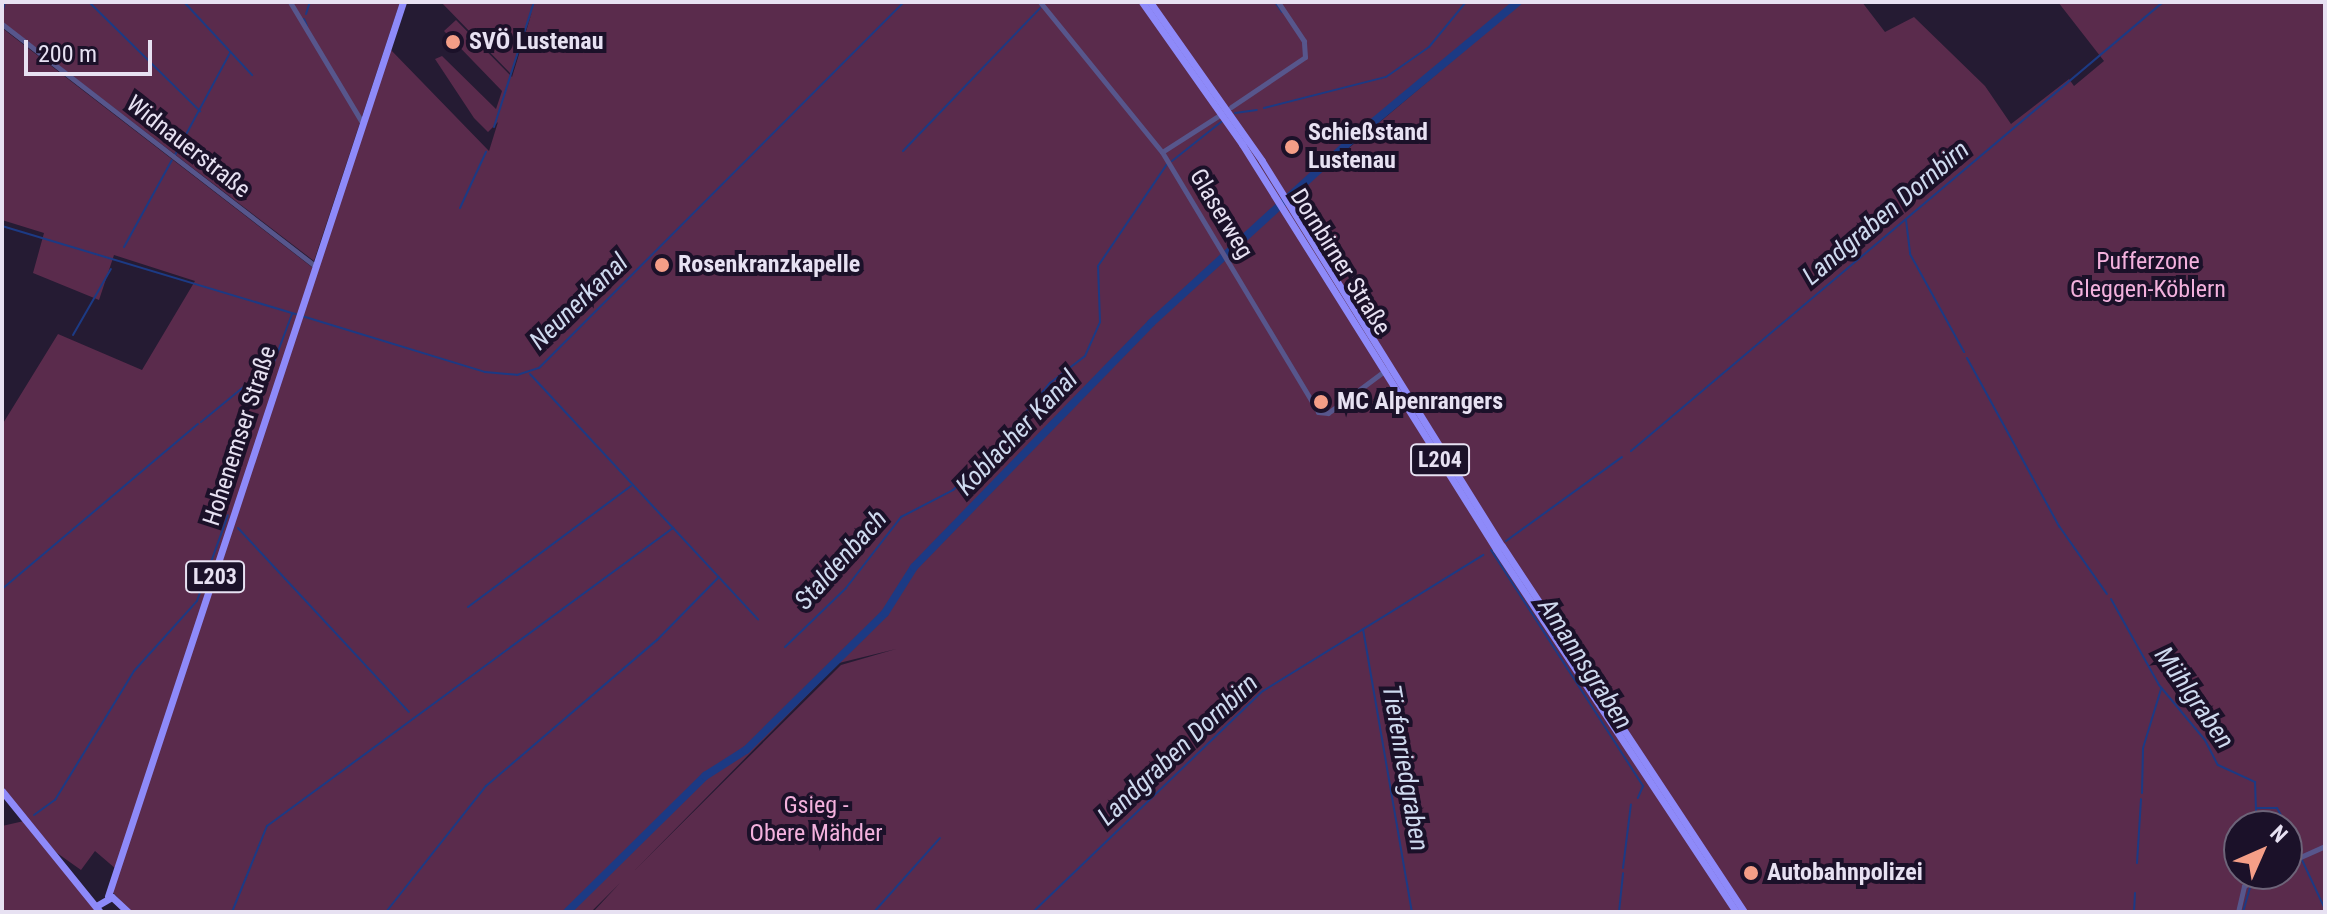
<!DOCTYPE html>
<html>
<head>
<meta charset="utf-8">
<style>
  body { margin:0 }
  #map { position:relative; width:2327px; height:914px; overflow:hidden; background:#251b33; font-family:"Roboto Condensed",sans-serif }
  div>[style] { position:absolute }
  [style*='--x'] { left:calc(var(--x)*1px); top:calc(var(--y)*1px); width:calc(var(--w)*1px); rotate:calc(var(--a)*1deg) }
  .green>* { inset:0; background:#5a2b4c }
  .stream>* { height:2px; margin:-1px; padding:0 1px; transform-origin:1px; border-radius:1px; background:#1c3a84 }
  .river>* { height:8px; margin:-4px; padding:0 4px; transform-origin:4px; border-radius:4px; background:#1c3a84 }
  .minor>* { height:5px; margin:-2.5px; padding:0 2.5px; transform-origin:2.5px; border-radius:2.5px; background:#57568c }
  .major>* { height:7px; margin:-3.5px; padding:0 3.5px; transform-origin:3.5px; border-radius:3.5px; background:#8e8af9 }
  .dots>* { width:22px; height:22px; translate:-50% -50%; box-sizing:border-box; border:4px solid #1b1129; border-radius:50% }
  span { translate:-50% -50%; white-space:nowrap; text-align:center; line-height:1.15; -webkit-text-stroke:8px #1b1129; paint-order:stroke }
  .shield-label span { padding:2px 6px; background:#1b1129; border:2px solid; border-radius:6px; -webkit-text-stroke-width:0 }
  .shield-label { font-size:22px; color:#e7e1f2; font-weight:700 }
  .poi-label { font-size:24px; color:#e7e1f2; font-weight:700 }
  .left { translate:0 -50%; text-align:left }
  .street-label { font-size:24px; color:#e7e1f2 }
  .park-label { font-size:24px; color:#f3b1dd }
  .water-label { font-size:26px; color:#ced9ee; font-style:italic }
  .frame { position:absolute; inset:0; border:4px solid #e7e1f2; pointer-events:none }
  .north { position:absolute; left:2223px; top:810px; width:80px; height:80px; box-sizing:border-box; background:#1b1129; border:2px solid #6d6479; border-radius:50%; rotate:45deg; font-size:22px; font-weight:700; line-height:32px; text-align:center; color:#e7e1f2 }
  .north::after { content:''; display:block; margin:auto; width:28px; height:36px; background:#f49e87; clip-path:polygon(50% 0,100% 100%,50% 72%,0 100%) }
  .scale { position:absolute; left:24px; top:40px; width:128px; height:36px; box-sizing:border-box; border:4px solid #e7e1f2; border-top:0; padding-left:10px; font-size:24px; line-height:28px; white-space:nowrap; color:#e7e1f2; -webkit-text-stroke:6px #1b1129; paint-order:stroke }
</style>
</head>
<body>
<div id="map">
  <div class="green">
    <i style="clip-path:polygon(2px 2px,400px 2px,314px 261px,2px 22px)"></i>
    <i style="clip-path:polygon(evenodd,441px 2px,1516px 2px,1352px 136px,1276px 204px,1279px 207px,1522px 2px,1862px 2px,1885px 32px,1914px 17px,1985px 86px,2011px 124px,2069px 79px,2074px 86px,2104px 61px,2058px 2px,2325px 2px,2325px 912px,593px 912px,620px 883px,591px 912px,131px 912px,109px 888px,116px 869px,95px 851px,81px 870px,57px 853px,2px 791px,2px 425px,58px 334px,142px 370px,195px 281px,114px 255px,99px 300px,33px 273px,44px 233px,2px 220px,2px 28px,313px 268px,154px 753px,390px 49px,489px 151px,498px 122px,488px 132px,474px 118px,435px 59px,442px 56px,496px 109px,502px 91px,444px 31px,456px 20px,512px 77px,532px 12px,511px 74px,441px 2px,896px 649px,841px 665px,634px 871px,839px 663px,896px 649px,441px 2px,2239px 826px,2287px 826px,2287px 874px,2239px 874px,2239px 826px)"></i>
    <i style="clip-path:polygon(24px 821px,97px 912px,2px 912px,2px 826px)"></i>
  </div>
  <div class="stream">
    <i style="--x:89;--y:2;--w:156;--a:44.5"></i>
    <i style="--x:184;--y:2;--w:100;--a:47"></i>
    <i style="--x:1275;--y:2;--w:12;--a:55"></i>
    <i style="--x:2;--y:14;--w:12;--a:-76"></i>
    <i style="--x:306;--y:14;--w:13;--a:-72"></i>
    <i style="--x:304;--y:19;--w:8;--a:67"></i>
    <i style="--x:1264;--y:108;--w:126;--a:-14.3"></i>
    <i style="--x:1386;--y:77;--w:52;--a:-34.9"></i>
    <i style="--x:1429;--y:47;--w:58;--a:-50.6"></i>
    <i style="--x:1235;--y:113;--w:22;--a:-8"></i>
    <i style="--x:494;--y:127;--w:131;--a:-72.3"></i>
    <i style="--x:903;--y:151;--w:198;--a:-46.2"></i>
    <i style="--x:175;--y:155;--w:116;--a:-61.7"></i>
    <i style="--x:1172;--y:161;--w:63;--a:-38.5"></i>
    <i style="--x:460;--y:208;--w:62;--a:-65.1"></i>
    <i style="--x:1906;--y:220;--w:34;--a:83"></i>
    <i style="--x:1910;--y:254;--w:112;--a:61.1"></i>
    <i style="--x:2;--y:226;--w:307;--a:16.7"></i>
    <i style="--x:124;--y:247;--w:99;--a:-61.1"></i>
    <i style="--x:302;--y:316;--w:191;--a:17"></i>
    <i style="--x:485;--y:372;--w:32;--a:5"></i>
    <i style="--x:517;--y:375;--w:23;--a:-18"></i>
    <i style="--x:539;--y:368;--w:517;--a:-45.08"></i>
    <i style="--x:73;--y:335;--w:76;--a:-60.1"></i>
    <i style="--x:1967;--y:358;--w:192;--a:61.3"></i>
    <i style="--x:2059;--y:526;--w:83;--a:54.8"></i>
    <i style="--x:530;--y:374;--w:335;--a:47.1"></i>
    <i style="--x:201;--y:422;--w:94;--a:-39.4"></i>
    <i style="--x:274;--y:362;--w:51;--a:-69.4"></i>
    <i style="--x:1631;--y:451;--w:696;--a:-40.16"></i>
    <i style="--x:238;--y:528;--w:251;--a:47.1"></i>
    <i style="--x:1506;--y:541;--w:143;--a:-35.9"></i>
    <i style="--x:1491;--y:550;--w:281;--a:57.2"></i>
    <i style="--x:1643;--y:786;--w:13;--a:113"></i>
    <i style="--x:2;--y:589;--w:256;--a:-40.1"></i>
    <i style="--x:2111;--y:599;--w:98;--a:60.8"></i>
    <i style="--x:2159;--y:685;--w:72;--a:50.1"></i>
    <i style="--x:2205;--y:740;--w:28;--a:63"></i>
    <i style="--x:2218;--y:765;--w:41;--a:24.7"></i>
    <i style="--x:2255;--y:782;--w:26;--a:88"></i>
    <i style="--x:2256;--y:808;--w:21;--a:0"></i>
    <i style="--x:2277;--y:808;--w:21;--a:61"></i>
    <i style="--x:468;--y:607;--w:203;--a:-36.6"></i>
    <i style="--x:1363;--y:629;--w:287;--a:80.2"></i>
    <i style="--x:785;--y:647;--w:85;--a:-44"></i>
    <i style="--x:846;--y:588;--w:90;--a:-52.2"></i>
    <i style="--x:901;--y:517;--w:59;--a:-27.4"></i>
    <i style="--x:953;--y:490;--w:37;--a:-41"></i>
    <i style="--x:981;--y:466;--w:108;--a:-50.3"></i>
    <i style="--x:1050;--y:383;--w:44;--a:-37.6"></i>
    <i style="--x:1085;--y:356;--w:37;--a:-66"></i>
    <i style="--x:1100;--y:322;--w:56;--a:-92"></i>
    <i style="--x:1098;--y:266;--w:123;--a:-55.9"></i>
    <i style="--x:2142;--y:793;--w:45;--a:-88.7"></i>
    <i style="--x:2143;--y:748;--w:62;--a:-73"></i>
    <i style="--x:2256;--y:808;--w:18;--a:90"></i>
    <i style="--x:34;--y:815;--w:26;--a:-36"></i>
    <i style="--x:55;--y:800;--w:151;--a:-58.5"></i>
    <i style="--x:134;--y:671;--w:94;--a:-48"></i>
    <i style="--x:197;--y:601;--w:91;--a:-70.2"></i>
    <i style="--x:2287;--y:827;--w:29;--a:65"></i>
    <i style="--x:2302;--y:860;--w:54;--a:64.9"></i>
    <i style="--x:2137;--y:863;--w:64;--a:-86.4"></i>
    <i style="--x:1623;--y:868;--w:64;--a:-82.9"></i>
    <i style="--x:2250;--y:876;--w:2;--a:-90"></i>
    <i style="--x:232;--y:912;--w:93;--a:-67.9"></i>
    <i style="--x:267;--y:826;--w:504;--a:-36.28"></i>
    <i style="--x:386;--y:912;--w:161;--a:-51.6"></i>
    <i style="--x:486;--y:786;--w:225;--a:-40.5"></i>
    <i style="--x:657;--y:640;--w:88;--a:-45.5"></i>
    <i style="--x:874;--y:912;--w:99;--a:-48.3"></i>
    <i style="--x:1033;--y:912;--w:319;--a:-43.9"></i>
    <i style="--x:1263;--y:691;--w:259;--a:-31.7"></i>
    <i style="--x:1619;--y:912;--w:39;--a:-84"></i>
    <i style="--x:2134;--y:912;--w:19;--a:-87"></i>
    <i style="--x:2243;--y:912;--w:26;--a:-74"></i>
  </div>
  <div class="river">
    <i style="--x:567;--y:912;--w:194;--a:-44.6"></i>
    <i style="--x:705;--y:776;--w:49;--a:-32.4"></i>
    <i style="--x:746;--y:750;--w:195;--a:-44.6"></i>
    <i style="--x:885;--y:613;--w:54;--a:-57.8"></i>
    <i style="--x:914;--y:567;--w:340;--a:-45.8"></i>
    <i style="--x:1151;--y:323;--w:267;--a:-42.4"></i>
    <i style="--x:1348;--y:143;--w:221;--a:-39.7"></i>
  </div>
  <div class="minor">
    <i style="--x:290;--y:2;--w:142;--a:59.1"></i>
    <i style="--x:1040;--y:2;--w:193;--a:50.9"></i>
    <i style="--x:1162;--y:152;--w:303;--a:59"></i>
    <i style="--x:1318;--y:412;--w:10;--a:6"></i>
    <i style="--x:1328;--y:413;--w:74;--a:-36.7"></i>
    <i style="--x:2;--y:24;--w:397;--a:37.7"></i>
    <i style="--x:1231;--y:107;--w:89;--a:-34"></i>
    <i style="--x:1305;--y:57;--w:16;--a:-94"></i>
    <i style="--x:1304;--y:41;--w:47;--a:-123.7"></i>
    <i style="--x:1162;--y:152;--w:67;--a:-32.7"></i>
    <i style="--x:2287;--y:863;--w:42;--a:-24.1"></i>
    <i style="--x:2238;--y:912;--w:27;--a:-77"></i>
    <i style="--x:2244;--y:886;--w:23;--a:-31"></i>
  </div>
  <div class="major">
    <i style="--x:1142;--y:2;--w:174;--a:54.8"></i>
    <i style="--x:1242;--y:144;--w:478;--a:57.9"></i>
    <i style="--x:1496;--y:549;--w:435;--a:56.5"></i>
    <i style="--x:1150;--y:2;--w:194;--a:54.8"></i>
    <i style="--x:1262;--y:161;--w:454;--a:58.1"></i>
    <i style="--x:1502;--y:546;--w:439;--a:56.5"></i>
    <i style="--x:2;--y:791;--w:156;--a:51"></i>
    <i style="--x:108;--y:896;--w:941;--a:-71.74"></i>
    <i style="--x:98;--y:905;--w:16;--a:-30"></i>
    <i style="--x:112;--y:897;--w:22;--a:43"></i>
  </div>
  <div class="dots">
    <i style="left:453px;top:42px;background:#f49e87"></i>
    <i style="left:1292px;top:147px;background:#f49e87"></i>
    <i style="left:662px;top:265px;background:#f49e87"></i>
    <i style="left:1321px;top:402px;background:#f49e87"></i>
    <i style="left:1751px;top:873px;background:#f49e87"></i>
  </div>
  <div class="shield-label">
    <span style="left:1440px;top:460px">L204</span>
    <span style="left:215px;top:577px">L203</span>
  </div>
  <div class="poi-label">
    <span class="left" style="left:469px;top:42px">SVÖ Lustenau</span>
    <span class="left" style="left:1308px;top:147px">Schießstand<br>Lustenau</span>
    <span class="left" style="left:678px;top:265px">Rosenkranzkapelle</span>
    <span class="left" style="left:1337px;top:402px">MC Alpenrangers</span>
    <span class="left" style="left:1767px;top:873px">Autobahnpolizei</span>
  </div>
  <div class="street-label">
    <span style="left:188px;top:147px;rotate:38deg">Widnauerstraße</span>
    <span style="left:1221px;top:214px;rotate:59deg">Glaserweg</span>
    <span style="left:1340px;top:262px;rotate:58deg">Dornbirner Straße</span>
    <span style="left:240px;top:436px;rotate:-72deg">Hohenemser Straße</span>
  </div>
  <div class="park-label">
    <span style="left:2148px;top:276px">Pufferzone<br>Gleggen-Köblern</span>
    <span style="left:816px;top:820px">Gsieg -<br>Obere Mähder</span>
  </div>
  <div class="water-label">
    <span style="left:1886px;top:213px;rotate:-40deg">Landgraben Dornbirn</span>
    <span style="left:579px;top:302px;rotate:-44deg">Neunerkanal</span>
    <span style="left:1017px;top:433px;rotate:-46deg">Koblacher Kanal</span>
    <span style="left:841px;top:560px;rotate:-48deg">Staldenbach</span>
    <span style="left:1585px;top:664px;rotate:57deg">Amannsgraben</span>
    <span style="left:2194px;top:698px;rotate:55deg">Mühlgraben</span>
    <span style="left:1178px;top:750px;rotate:-43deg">Landgraben Dornbirn</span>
    <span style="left:1405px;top:768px;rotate:80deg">Tiefenriedgraben</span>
  </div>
  <div class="frame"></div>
  <div class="north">N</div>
  <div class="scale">200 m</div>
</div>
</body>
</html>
